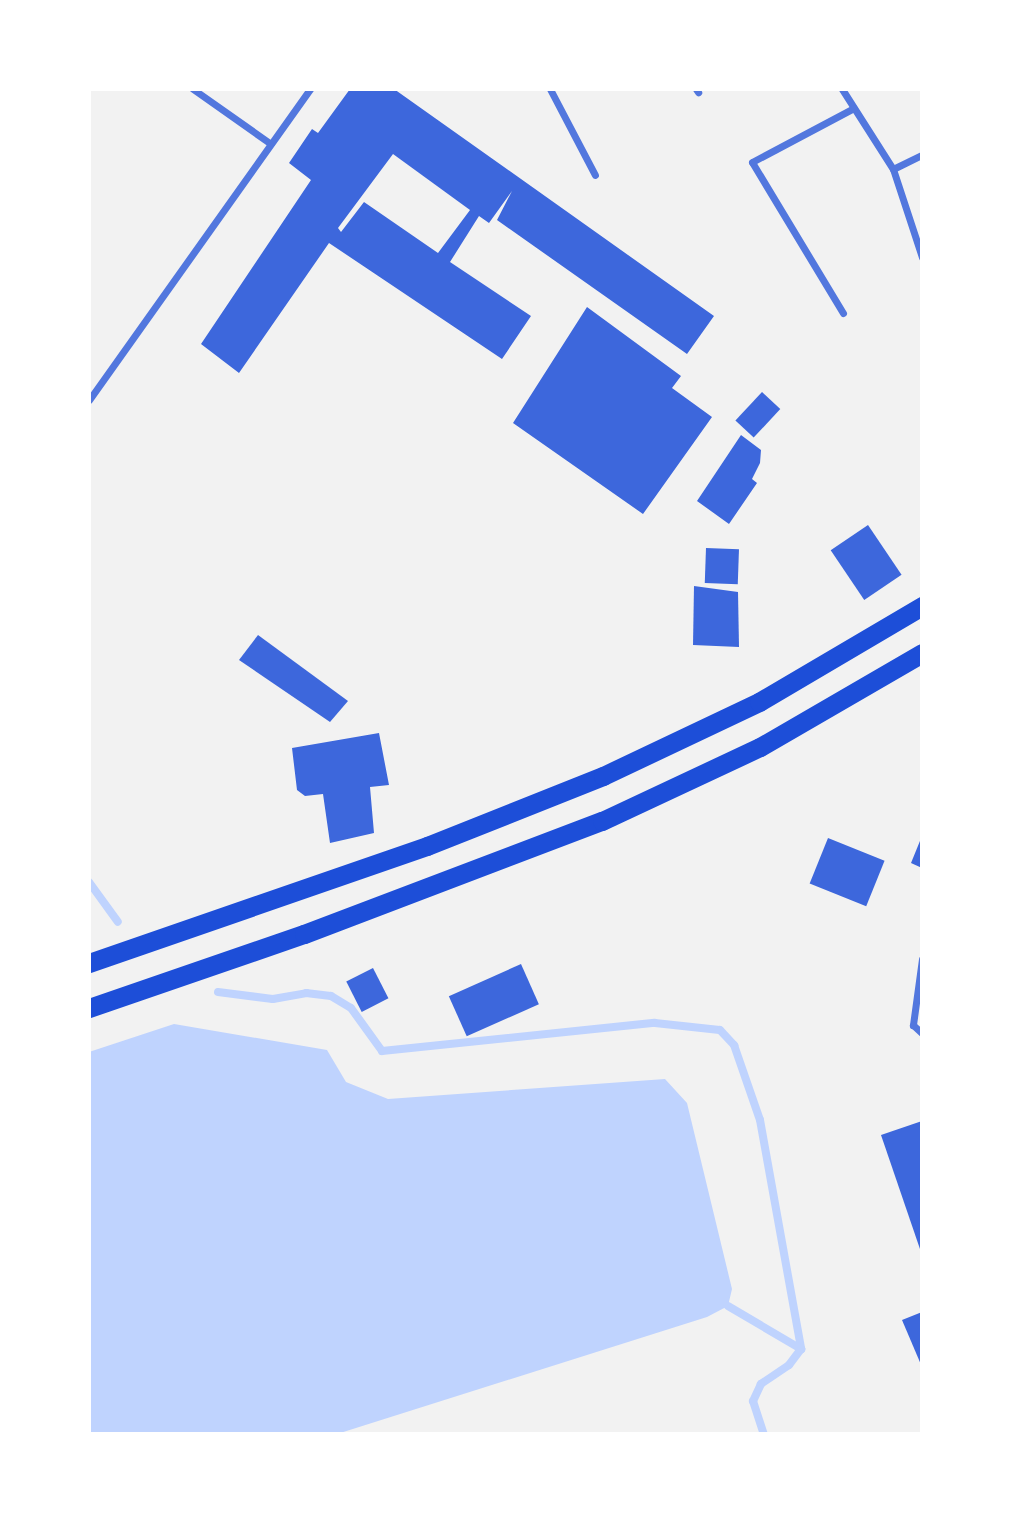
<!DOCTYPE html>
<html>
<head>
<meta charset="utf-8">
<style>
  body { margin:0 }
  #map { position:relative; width:1011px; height:1523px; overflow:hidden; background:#f2f2f2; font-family:Ubuntu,sans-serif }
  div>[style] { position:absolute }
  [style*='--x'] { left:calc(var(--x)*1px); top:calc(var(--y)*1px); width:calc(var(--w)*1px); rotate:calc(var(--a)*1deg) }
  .water>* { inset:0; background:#bfd3fe }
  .stream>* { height:8px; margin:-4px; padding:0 4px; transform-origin:4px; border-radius:4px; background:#bfd3fe }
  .building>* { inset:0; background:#3d67dc; transform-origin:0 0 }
  .minor>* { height:7px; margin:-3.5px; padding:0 3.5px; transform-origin:3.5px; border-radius:3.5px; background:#5277de }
  .trunk>* { height:19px; margin:-9.5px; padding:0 9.5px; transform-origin:9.5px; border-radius:9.5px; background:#1d4ed8 }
  span { translate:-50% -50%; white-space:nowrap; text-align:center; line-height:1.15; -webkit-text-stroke:5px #fff; paint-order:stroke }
  .frame { position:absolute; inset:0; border:91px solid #fff; pointer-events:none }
</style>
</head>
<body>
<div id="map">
  <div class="water">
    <i style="clip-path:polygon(174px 1024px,327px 1050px,346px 1082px,388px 1099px,665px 1079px,687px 1103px,732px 1289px,728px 1306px,707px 1317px,337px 1434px,89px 1434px,89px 1052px)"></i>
  </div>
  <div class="stream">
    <i style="--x:89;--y:882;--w:49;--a:54.1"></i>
    <i style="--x:218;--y:992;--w:55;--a:7.3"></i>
    <i style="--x:273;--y:999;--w:34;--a:-10"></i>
    <i style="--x:306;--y:993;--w:25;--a:7"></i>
    <i style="--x:331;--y:996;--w:23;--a:31"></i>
    <i style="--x:351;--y:1008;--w:53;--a:54.2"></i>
    <i style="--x:382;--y:1051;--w:274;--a:-5.9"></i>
    <i style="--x:655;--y:1023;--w:65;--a:6.1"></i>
    <i style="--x:720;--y:1030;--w:21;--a:47"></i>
    <i style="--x:734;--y:1045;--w:79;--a:70.9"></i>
    <i style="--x:760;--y:1120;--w:233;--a:79.8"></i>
    <i style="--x:728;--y:1306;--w:85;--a:30.5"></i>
    <i style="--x:801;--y:1349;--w:20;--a:127"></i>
    <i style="--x:789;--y:1365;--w:34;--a:146"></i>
    <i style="--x:761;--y:1384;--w:19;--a:115"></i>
    <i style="--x:753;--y:1401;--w:35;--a:72"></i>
  </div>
  <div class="building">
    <i style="clip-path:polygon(evenodd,350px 89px,394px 89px,714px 316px,687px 354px,497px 220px,512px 191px,489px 223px,479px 216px,450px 262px,531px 316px,502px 359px,329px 243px,239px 373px,201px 344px,311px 180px,289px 163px,312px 129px,318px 133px,350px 89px,393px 154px,470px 210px,438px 253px,364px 202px,341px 232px,338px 228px,393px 154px)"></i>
    <i style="clip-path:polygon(587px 307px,681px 376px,672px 388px,712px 417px,643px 514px,513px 423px)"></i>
    <i style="left:762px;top:392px;width:25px;height:39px;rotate:43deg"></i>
    <i style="clip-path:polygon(741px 435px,761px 450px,760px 463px,752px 479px,757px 483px,729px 524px,697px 501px)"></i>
    <i style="left:868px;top:525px;width:60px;height:45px;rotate:56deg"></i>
    <i style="left:706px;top:548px;width:33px;height:35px;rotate:2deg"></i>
    <i style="clip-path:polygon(694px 586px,738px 592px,739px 647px,693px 645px)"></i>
    <i style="clip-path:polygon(258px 635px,348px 701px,330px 722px,239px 660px)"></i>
    <i style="clip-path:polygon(379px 733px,389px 785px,370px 787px,374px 833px,330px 843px,323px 794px,305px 796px,297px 790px,292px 748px)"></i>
    <i style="clip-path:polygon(922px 836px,922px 868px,911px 863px)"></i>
    <i style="left:828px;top:838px;width:61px;height:49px;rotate:22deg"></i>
    <i style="left:521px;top:964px;width:44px;height:79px;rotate:66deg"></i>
    <i style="left:373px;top:968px;width:34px;height:30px;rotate:63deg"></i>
    <i style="clip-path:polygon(922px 1121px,922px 1252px,921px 1252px,881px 1135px)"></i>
    <i style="clip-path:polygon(922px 1312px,922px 1367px,902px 1320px)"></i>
  </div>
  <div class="minor">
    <i style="--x:193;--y:89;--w:95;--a:35.2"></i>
    <i style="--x:550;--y:89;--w:97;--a:62.4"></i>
    <i style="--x:696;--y:89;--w:4;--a:56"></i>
    <i style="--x:842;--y:89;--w:95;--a:57.5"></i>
    <i style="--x:893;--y:169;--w:93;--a:71.8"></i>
    <i style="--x:893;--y:169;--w:32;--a:-26"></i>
    <i style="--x:843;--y:313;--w:176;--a:-121.1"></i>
    <i style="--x:752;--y:162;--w:115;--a:-27.9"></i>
    <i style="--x:89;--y:400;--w:382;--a:-54.6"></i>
    <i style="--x:922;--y:959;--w:67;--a:97.8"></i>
    <i style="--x:913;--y:1025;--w:12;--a:42"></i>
  </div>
  <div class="trunk">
    <i style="--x:89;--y:963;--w:358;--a:-19.1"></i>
    <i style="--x:427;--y:846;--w:189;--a:-21.7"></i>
    <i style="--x:603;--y:776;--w:173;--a:-25.4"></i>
    <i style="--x:759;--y:702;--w:189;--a:-30.5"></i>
    <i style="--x:89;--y:1008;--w:227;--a:-19"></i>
    <i style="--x:304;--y:934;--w:319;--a:-20.8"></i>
    <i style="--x:602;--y:821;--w:174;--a:-25.1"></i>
    <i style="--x:760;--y:747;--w:187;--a:-30.1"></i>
  </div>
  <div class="frame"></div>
</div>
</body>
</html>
